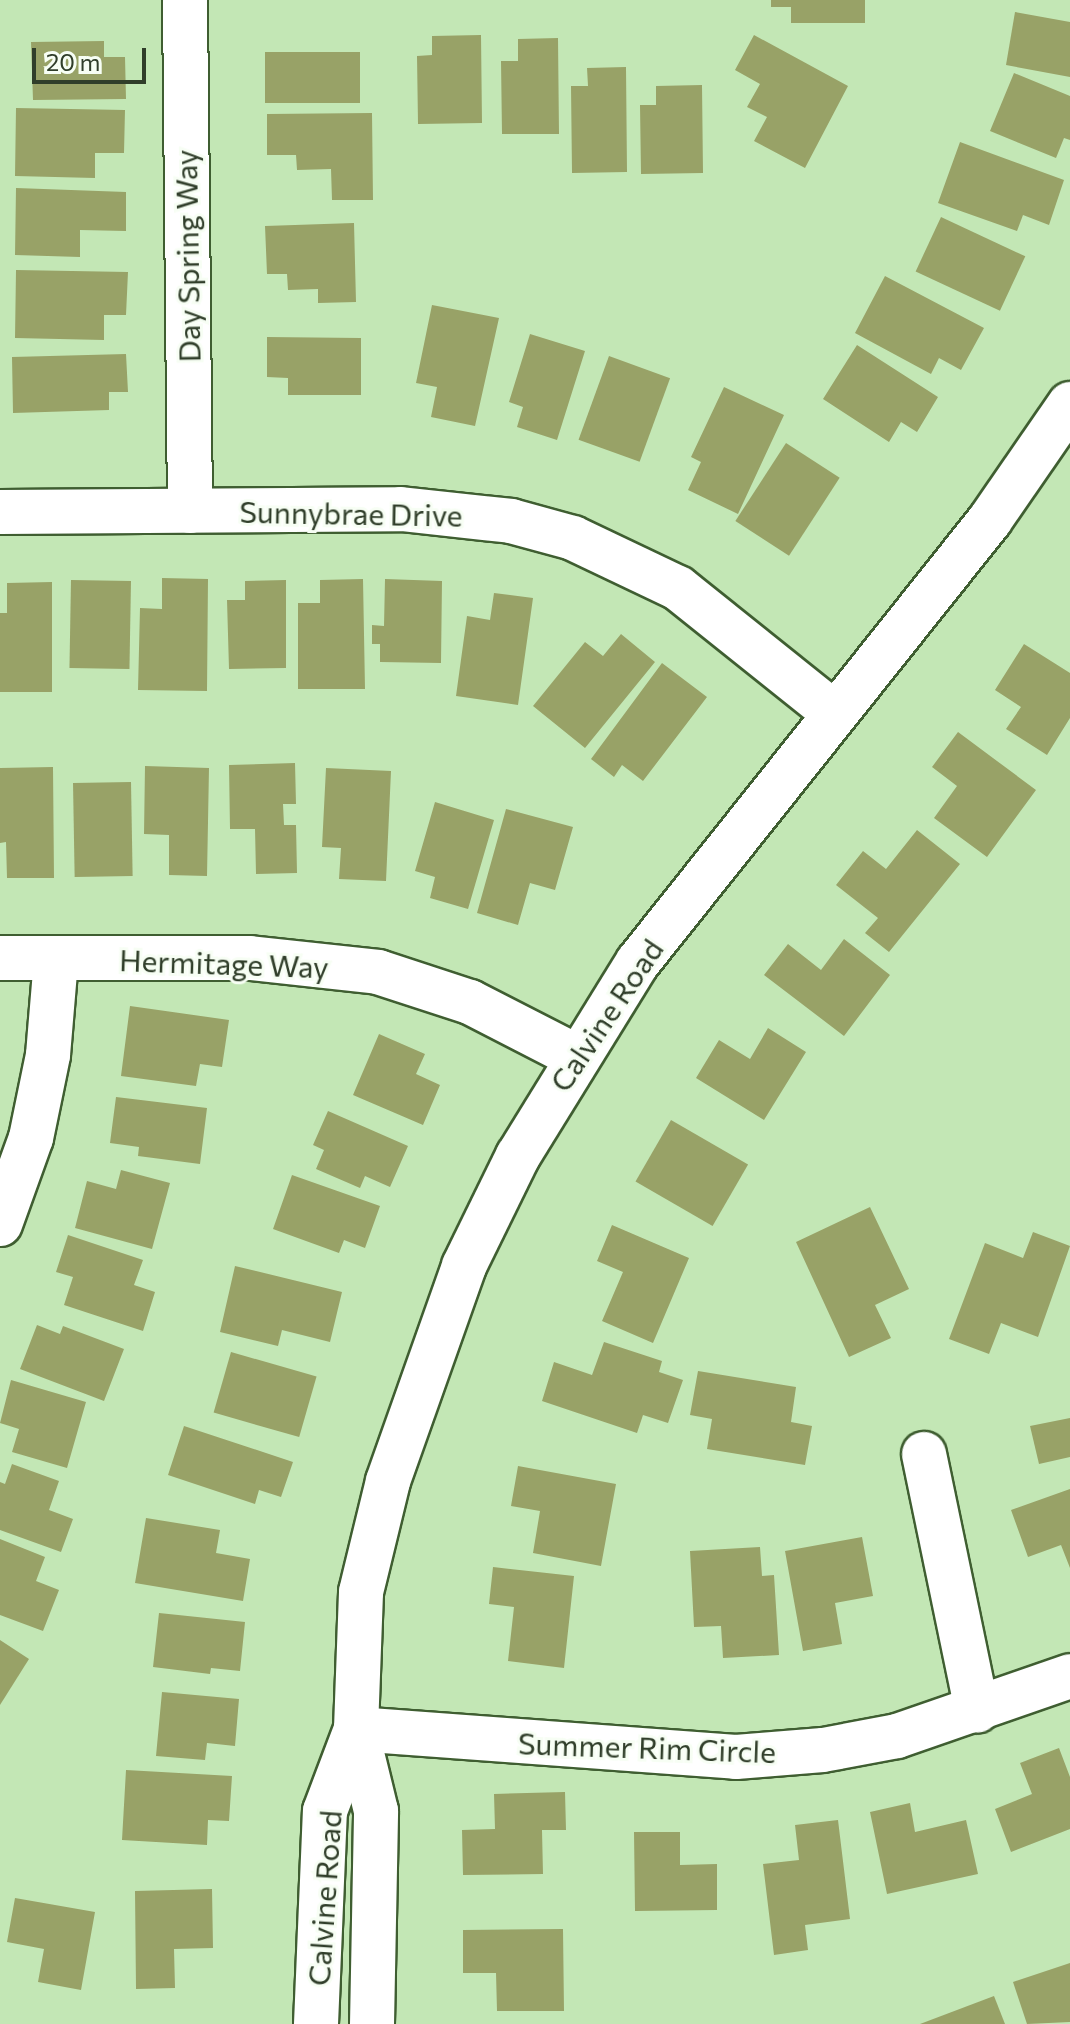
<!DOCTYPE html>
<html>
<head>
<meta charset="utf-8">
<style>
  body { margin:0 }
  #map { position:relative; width:1070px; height:2024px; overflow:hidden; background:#c3e7b5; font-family:Commissioner,sans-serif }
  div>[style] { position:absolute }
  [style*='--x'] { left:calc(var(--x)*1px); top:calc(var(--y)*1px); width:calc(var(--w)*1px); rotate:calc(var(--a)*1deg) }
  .building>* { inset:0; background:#98a267; transform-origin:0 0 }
  .roads { filter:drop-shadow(2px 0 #3f5e31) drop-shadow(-2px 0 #3f5e31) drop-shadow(0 2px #3f5e31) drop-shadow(0 -2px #3f5e31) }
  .street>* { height:44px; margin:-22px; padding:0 22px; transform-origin:22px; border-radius:22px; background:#fff }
  .secondary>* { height:44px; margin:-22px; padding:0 22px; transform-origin:22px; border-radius:22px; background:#fff }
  span { translate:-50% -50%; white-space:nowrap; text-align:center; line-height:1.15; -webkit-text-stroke:6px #f7fef4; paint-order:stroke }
  .street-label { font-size:30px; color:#303e2a }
  .scale { position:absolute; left:32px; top:48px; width:114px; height:36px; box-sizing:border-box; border:4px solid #303e2a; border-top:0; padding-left:10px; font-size:24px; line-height:28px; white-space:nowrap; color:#303e2a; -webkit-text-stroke:6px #f7fef4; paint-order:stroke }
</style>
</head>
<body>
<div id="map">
  <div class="building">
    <i style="clip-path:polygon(771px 0,865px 0,865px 23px,791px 23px,791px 7px,771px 7px)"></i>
    <i style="clip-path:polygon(1015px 12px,1070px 22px,1070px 77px,1006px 65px)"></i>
    <i style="clip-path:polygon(481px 35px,482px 123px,418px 124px,417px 56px,432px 55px,432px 36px)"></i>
    <i style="clip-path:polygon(754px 35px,848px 86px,805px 168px,754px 141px,767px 117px,747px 107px,760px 84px,735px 70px)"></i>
    <i style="clip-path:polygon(558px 38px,559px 134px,502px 134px,501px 61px,518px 61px,518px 39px)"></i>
    <i style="clip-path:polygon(104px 41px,104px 57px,125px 57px,126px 99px,33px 100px,31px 42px)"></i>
    <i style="left:360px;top:52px;width:51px;height:95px;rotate:90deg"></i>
    <i style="clip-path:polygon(626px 67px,627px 172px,572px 173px,571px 86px,588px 86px,587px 68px)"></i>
    <i style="clip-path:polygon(1014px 73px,1070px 96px,1070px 140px,1064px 138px,1056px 158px,990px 131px)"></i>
    <i style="clip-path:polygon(702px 85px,703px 173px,641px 174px,640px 105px,656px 105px,656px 86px)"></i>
    <i style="clip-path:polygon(16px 108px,125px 110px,124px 153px,95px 153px,95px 178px,15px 176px)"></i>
    <i style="clip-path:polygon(372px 113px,373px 200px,332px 200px,331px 169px,297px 170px,296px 155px,267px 155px,267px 114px)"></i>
    <i style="clip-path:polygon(960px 142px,1064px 180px,1049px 225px,1023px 215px,1017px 231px,938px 203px)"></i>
    <i style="clip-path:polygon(16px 188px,126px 192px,126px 231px,80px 230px,80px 257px,15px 255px)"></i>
    <i style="left:941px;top:217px;width:93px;height:60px;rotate:25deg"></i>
    <i style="clip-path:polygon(354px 223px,356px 302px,318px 303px,318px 289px,288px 290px,287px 274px,267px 274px,265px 226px)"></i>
    <i style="clip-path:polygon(16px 270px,128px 272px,126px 315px,104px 315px,104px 340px,15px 338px)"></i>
    <i style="clip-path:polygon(885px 276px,984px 328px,961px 370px,939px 358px,931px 374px,855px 333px)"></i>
    <i style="clip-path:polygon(432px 305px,499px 318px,475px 426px,431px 417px,437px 387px,416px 383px)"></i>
    <i style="clip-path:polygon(530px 334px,585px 351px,557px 440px,517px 427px,523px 407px,509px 402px)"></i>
    <i style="clip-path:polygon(267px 337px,361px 338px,361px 395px,288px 395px,288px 378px,267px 377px)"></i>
    <i style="clip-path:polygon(857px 345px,938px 397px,917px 432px,901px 422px,889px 442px,823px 399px)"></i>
    <i style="clip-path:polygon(126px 354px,128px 392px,109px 392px,109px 410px,13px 413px,12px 357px)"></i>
    <i style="left:609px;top:356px;width:65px;height:89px;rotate:20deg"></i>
    <i style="clip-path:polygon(724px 387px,784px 415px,738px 514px,688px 490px,701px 462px,691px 457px)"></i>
    <i style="left:786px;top:443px;width:64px;height:93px;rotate:33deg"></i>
    <i style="clip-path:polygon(162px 578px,208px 579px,207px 691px,138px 690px,140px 608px,162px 609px)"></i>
    <i style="clip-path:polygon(363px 579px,365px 689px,298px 689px,298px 603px,320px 603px,320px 580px)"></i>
    <i style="clip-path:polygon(385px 579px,442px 581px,441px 663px,380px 662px,380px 644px,372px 644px,372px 625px,384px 626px)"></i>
    <i style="left:71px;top:580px;width:60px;height:88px;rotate:1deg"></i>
    <i style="clip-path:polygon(286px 580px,286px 668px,229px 669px,227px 600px,245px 600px,245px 581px)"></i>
    <i style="clip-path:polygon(52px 582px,52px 692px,0 692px,0 613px,7px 613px,7px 583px)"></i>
    <i style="clip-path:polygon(494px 593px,533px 598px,518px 705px,456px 696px,467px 616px,490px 620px)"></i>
    <i style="clip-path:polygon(621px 634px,655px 662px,585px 748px,533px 706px,585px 642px,603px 656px)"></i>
    <i style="clip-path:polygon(1024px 644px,1070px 673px,1070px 718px,1047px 755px,1006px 729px,1021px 707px,995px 690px)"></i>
    <i style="clip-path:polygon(662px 663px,707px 697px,643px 781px,622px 765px,614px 777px,591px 759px)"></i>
    <i style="clip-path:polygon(958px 732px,1036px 790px,987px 857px,934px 818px,957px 786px,932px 767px)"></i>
    <i style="clip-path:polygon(295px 763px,296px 804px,283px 804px,284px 825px,296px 825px,297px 873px,256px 874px,255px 829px,230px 829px,229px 765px)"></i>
    <i style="clip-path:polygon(145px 766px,209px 768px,207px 876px,169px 875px,169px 835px,144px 834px)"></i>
    <i style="clip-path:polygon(53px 767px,54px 878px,7px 878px,6px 842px,0 843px,0 768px)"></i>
    <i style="clip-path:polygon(326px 768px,391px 771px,386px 881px,339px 879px,341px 848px,322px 847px)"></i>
    <i style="left:131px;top:782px;width:94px;height:58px;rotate:89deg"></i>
    <i style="clip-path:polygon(435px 802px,494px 820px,468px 909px,430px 898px,435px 877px,415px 871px)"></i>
    <i style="clip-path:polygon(506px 809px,573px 827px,555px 890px,530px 883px,518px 925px,477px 913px)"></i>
    <i style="clip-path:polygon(917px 830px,960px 864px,889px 952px,865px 933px,878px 918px,836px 885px,863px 851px,886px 869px)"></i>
    <i style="clip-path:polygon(844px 939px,890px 975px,844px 1036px,764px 975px,788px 944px,821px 970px)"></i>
    <i style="clip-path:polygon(130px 1006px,229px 1020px,222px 1067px,200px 1064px,196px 1086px,121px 1076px)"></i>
    <i style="clip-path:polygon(768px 1028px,806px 1052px,764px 1120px,696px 1078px,719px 1040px,750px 1059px)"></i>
    <i style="clip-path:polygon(379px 1034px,425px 1054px,416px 1074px,440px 1085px,423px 1125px,353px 1095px)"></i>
    <i style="clip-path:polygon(116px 1097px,207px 1108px,200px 1164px,138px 1156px,139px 1147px,110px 1143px)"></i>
    <i style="clip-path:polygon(328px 1111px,408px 1146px,390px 1187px,365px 1176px,360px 1188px,316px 1169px,324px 1150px,313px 1145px)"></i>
    <i style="left:671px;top:1120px;width:89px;height:71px;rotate:30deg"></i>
    <i style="clip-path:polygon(121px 1170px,170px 1183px,152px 1249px,75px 1228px,87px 1181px,116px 1189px)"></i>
    <i style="clip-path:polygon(292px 1175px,380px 1206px,365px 1248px,344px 1240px,339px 1253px,273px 1229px)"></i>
    <i style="clip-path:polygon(870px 1207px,909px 1289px,875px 1305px,891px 1338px,849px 1357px,796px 1242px)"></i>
    <i style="clip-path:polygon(612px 1225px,689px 1258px,653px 1343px,602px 1321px,623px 1272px,597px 1261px)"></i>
    <i style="clip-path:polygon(1033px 1232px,1070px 1246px,1038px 1337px,1001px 1323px,989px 1354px,949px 1339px,985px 1243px,1023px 1258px)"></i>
    <i style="clip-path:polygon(68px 1235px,143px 1260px,134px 1285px,155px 1292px,143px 1331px,64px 1305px,73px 1277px,56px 1272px)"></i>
    <i style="clip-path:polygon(235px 1266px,342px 1292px,330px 1342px,282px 1330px,278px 1346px,220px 1332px)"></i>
    <i style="clip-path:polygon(37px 1325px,60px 1334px,63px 1326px,124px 1349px,104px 1401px,20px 1369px)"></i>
    <i style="clip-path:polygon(604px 1342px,662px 1361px,659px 1372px,683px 1380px,668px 1423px,643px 1415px,637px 1433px,542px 1401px,554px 1362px,592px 1375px)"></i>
    <i style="left:231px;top:1352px;width:89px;height:63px;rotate:16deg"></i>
    <i style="clip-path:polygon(698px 1371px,796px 1387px,791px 1422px,812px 1426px,805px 1465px,707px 1449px,712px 1419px,690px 1415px)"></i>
    <i style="clip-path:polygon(11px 1380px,86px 1402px,67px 1468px,12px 1452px,19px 1429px,0 1423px)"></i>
    <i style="clip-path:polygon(1070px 1418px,1070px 1457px,1039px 1464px,1030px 1426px)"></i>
    <i style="clip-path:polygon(184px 1426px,293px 1462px,281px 1497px,259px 1490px,255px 1504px,168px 1475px)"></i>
    <i style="clip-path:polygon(12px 1464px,59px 1481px,49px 1510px,73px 1519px,61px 1552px,0 1530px,0 1482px,5px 1484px)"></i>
    <i style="clip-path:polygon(518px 1466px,616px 1484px,601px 1566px,533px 1553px,540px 1511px,511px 1506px)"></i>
    <i style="clip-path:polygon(1070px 1489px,1070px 1568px,1061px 1545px,1028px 1557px,1011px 1510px)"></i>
    <i style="clip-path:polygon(146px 1518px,220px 1530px,216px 1553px,250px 1559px,243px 1601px,135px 1583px)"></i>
    <i style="clip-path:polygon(862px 1537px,873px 1596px,835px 1603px,842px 1644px,803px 1651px,785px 1551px)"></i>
    <i style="clip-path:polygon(0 1539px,45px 1557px,36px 1581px,59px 1590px,43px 1631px,0 1615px)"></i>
    <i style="clip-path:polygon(760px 1547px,762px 1576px,774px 1575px,779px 1655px,723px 1658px,721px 1626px,694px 1627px,690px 1551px)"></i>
    <i style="clip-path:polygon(493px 1567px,574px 1576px,564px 1668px,508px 1661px,514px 1607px,489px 1604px)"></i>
    <i style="clip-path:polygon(159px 1613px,245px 1622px,240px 1671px,211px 1668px,210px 1674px,153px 1667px)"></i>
    <i style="clip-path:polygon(0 1640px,29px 1659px,0 1705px)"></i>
    <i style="clip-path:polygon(162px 1692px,239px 1699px,235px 1746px,207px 1743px,205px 1760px,156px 1756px)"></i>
    <i style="clip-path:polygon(1059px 1748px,1070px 1777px,1070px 1829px,1011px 1852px,995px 1809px,1032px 1794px,1020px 1763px)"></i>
    <i style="clip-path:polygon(126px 1770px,232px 1776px,229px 1821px,208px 1820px,207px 1845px,122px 1840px)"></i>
    <i style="clip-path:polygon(565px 1792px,566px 1830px,542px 1830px,543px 1874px,463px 1875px,462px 1830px,495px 1829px,494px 1794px)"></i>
    <i style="clip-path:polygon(910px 1803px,915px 1832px,966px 1820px,978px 1874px,887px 1894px,870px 1812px)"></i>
    <i style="clip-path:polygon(838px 1820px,850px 1919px,805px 1925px,808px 1950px,774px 1955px,763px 1864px,799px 1860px,795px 1825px)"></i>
    <i style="clip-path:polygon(634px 1832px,680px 1832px,680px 1865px,717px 1864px,717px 1910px,635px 1911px)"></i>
    <i style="clip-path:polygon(212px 1889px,213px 1948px,174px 1949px,175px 1988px,136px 1989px,135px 1891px)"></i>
    <i style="clip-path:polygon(15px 1898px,95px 1912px,81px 1990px,38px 1982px,44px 1949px,7px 1942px)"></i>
    <i style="clip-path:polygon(563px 1929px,564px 2011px,497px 2011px,496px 1973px,463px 1973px,463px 1930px)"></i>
    <i style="clip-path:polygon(1070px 1963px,1070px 2022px,1027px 2024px,1013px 1982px)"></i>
    <i style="clip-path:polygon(994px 1996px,1005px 2024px,920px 2024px)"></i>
  </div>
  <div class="roads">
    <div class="street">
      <i style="--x:185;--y:0;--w:511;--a:89.44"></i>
      <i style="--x:0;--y:512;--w:401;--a:-0.4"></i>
      <i style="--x:401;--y:509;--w:111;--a:6.2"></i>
      <i style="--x:511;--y:521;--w:64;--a:15.3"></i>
      <i style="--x:573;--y:538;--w:116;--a:25.5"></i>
      <i style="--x:678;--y:588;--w:201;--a:38.7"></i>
      <i style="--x:0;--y:958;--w:250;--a:0"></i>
      <i style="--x:250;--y:958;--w:129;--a:6.2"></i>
      <i style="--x:378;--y:972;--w:97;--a:18.1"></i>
      <i style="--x:470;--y:1002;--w:118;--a:27.2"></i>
      <i style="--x:0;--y:1224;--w:91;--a:-70.2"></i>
      <i style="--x:31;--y:1138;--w:85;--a:-78.4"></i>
      <i style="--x:48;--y:1055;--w:96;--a:-85.2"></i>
      <i style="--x:924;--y:1454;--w:262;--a:78.3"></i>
      <i style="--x:356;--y:1729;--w:381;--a:4.2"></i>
      <i style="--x:736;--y:1757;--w:87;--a:-4.6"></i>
      <i style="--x:823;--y:1750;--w:75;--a:-10.7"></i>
      <i style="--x:897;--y:1736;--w:183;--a:-19.1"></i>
    </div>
    <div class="secondary">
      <i style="--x:316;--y:2024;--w:213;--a:-87.6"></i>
      <i style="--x:325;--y:1811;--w:88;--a:-69.3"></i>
      <i style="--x:372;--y:2024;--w:213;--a:-88.9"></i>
      <i style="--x:376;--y:1811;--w:84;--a:-103.7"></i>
      <i style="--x:356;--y:1729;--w:137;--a:-87.9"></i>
      <i style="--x:361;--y:1592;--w:114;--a:-76.3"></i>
      <i style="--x:388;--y:1481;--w:228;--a:-70.5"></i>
      <i style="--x:464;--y:1266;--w:123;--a:-63.9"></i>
      <i style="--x:518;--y:1156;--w:228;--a:-58.3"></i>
      <i style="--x:638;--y:962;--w:565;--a:-51.47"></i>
      <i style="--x:990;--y:520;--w:141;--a:-55.4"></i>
    </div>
  </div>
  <div class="street-label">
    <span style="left:187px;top:256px;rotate:-91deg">Day Spring Way</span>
    <span style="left:351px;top:513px;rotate:1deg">Sunnybrae Drive</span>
    <span style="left:224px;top:963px;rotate:2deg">Hermitage Way</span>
    <span style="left:606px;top:1015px;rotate:-56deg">Calvine Road</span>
    <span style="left:647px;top:1747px;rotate:2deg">Summer Rim Circle</span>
    <span style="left:324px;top:1898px;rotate:-86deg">Calvine Road</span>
  </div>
  <div class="scale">20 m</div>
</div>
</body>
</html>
